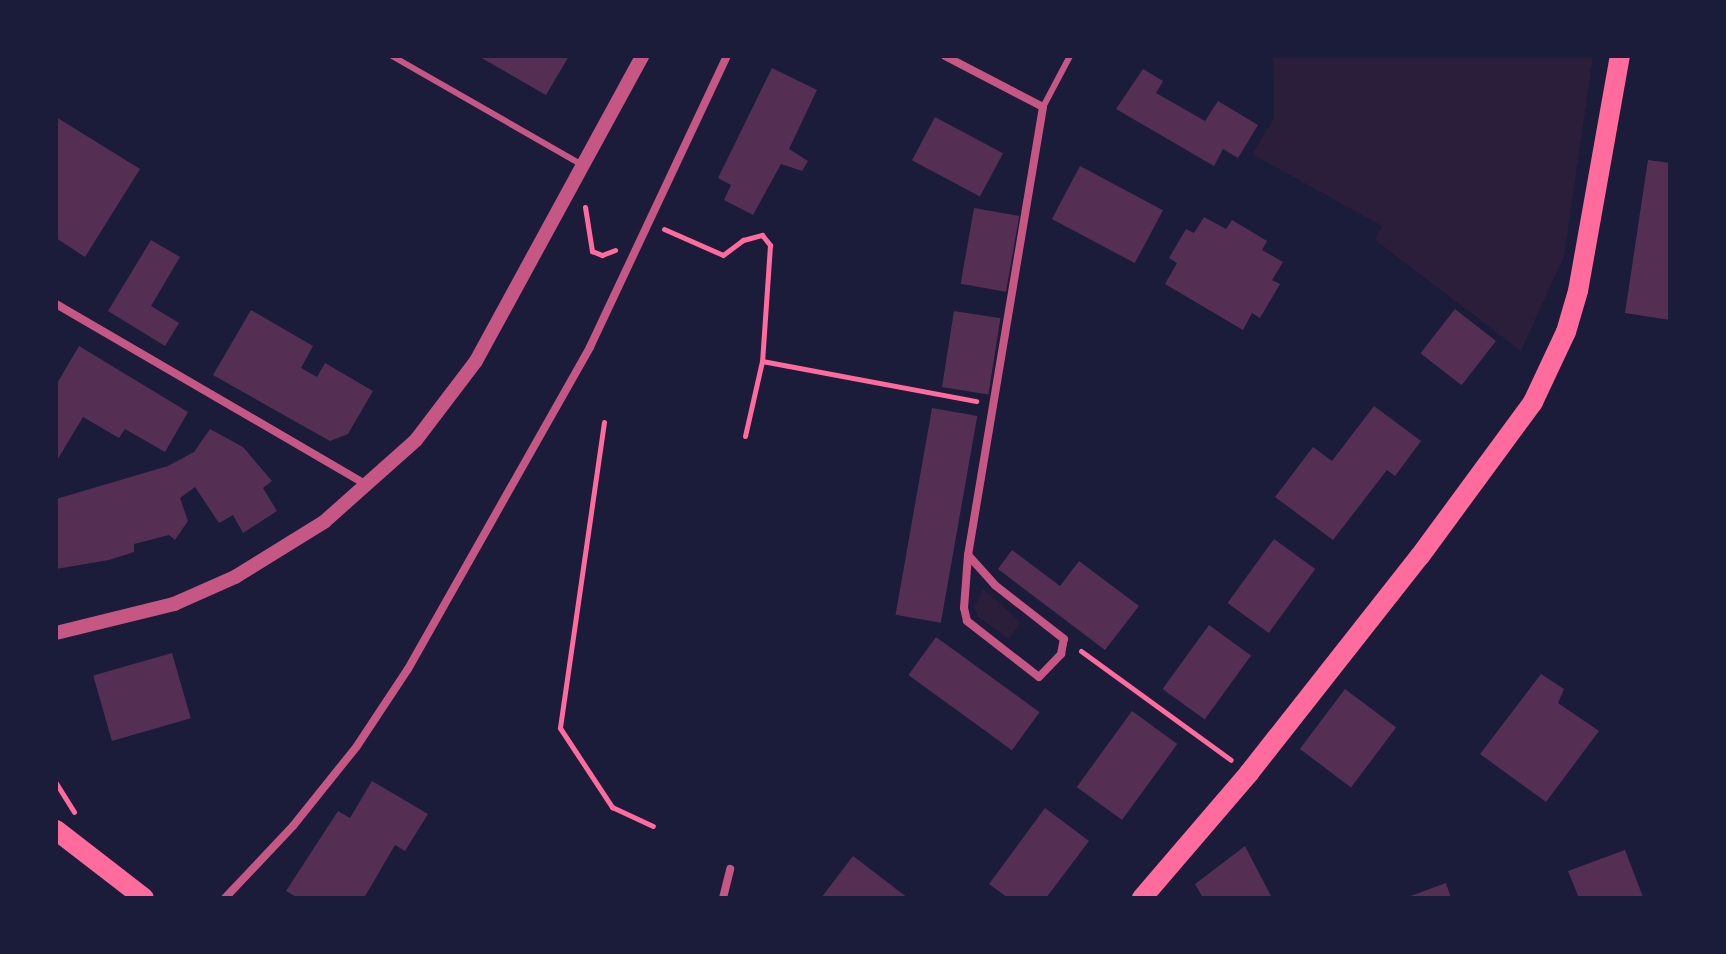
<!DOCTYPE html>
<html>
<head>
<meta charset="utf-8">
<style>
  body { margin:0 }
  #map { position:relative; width:1726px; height:954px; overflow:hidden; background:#1b1b3a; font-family:Rubik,sans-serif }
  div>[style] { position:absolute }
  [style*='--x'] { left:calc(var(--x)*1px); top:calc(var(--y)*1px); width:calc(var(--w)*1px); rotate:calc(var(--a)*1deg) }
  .green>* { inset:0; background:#2a1e3b }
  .building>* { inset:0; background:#542f53; transform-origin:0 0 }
  .path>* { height:5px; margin:-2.5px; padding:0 2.5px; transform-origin:2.5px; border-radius:2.5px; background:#ff6b9d }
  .service>* { height:6px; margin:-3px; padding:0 3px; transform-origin:3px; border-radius:3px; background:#c65784 }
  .minor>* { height:8px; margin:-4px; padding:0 4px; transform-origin:4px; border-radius:4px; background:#c65784 }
  .tertiary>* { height:14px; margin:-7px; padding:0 7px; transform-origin:7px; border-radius:7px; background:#c65784 }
  .primary>* { height:20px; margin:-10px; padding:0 10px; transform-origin:10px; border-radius:10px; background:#ff6b9d }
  span { translate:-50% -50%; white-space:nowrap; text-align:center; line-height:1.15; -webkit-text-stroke:6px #1b1b3a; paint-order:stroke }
  .frame { position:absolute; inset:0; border:58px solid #1b1b3a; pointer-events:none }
</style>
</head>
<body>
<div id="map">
  <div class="green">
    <i style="clip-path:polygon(1273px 56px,1593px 56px,1564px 256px,1521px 351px,1375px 240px,1382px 226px,1252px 154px,1274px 118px)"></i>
    <i style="clip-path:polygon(983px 589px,1021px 622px,1009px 639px,978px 617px,974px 607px)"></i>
  </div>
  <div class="building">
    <i style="clip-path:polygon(478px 56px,569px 56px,546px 95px)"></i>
    <i style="clip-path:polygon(772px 68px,817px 90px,789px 149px,808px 161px,802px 171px,781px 164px,753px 215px,724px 200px,731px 185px,718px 178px)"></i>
    <i style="clip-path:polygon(1143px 69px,1163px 81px,1156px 93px,1205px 121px,1218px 101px,1258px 125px,1238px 158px,1223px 149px,1214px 166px,1116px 109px)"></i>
    <i style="clip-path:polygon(56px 117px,140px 169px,85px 257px,56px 238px)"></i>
    <i style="left:935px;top:117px;width:77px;height:49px;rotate:28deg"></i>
    <i style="clip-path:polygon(1648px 160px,1670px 163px,1670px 320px,1625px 313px)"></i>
    <i style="left:1080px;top:166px;width:94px;height:60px;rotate:28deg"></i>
    <i style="left:974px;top:208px;width:46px;height:77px;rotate:10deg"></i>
    <i style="clip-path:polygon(1204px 217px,1226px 229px,1232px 220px,1267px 241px,1262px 250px,1283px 262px,1272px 280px,1280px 284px,1260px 318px,1252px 313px,1243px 330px,1165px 284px,1177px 263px,1169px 258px,1186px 229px,1194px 233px)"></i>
    <i style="clip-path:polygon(151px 240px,180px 257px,151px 306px,179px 323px,165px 346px,108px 311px)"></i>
    <i style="left:1455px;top:309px;width:52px;height:56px;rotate:38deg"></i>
    <i style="clip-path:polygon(251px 310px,313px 346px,301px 368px,317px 377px,325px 363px,373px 391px,348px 434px,330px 441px,213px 375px)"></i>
    <i style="left:954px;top:311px;width:47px;height:77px;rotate:9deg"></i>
    <i style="clip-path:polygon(79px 346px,188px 412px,165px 452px,125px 429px,119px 438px,83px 417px,56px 462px,56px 385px)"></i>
    <i style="clip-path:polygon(1374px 406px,1421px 441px,1395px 476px,1387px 470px,1333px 540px,1275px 497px,1313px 447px,1332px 461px)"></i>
    <i style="left:932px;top:408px;width:46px;height:210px;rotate:10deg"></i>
    <i style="clip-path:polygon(210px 429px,243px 447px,272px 481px,263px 488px,277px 511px,243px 533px,233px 515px,219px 523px,195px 487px,180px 498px,188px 521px,175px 540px,169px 535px,134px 544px,134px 552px,109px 560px,56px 569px,56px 499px,168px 466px,194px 452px)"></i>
    <i style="left:1274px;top:539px;width:51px;height:79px;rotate:36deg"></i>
    <i style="clip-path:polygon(1012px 550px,1060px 586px,1079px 561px,1139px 606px,1105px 650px,998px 569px)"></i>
    <i style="left:1209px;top:625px;width:52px;height:79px;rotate:36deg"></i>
    <i style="left:936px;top:637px;width:128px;height:47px;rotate:36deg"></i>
    <i style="left:172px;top:653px;width:68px;height:82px;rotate:74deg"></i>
    <i style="clip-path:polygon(1541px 674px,1564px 689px,1558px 703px,1599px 731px,1546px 802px,1480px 754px)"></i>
    <i style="left:1345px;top:689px;width:64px;height:75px;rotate:37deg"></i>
    <i style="left:1132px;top:711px;width:56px;height:94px;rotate:36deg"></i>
    <i style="clip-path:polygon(372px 781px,428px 814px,405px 851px,395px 845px,364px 898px,298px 898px,286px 891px,338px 811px,350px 818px)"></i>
    <i style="clip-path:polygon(1045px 808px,1089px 841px,1046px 898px,1008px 898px,989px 884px)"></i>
    <i style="clip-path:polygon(1245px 846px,1272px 898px,1203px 898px,1195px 884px)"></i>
    <i style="clip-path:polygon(1625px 850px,1643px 897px,1579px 898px,1568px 871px)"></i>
    <i style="clip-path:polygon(853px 856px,908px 898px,821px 898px)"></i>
    <i style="clip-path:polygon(1446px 883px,1451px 898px,1405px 898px)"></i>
  </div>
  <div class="path">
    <i style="--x:585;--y:207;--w:45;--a:81"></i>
    <i style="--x:592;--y:251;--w:11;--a:22"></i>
    <i style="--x:602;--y:255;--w:14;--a:-21"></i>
    <i style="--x:664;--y:229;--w:64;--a:23.8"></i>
    <i style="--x:723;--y:255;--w:25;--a:-37"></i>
    <i style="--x:743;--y:240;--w:20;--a:-15"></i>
    <i style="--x:762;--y:235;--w:13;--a:51"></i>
    <i style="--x:770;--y:245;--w:116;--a:93.9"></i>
    <i style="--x:604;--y:422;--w:309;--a:98.2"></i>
    <i style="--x:560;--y:728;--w:95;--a:56.6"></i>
    <i style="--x:612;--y:807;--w:45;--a:24.9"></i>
    <i style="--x:745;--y:436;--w:77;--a:-77.2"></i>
    <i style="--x:762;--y:361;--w:218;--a:10.6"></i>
    <i style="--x:1081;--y:651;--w:185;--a:36"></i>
    <i style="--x:56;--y:783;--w:34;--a:58"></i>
  </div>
  <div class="service">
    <i style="--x:392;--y:56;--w:219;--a:29.8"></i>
    <i style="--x:1043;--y:107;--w:58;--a:-62.1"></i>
  </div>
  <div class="minor">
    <i style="--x:945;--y:56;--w:110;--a:27.5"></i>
    <i style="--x:1043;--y:107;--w:454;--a:99.5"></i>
    <i style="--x:968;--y:555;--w:53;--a:94.3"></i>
    <i style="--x:964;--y:608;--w:13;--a:77"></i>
    <i style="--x:967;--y:621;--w:91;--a:37.9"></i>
    <i style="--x:1039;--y:677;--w:32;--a:-46"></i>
    <i style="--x:1061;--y:654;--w:15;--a:-79"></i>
    <i style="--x:1064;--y:639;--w:88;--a:-142"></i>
    <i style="--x:995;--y:585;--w:40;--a:-132"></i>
    <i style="--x:56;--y:304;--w:360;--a:30.2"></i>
    <i style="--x:225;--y:898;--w:99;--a:-46.6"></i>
    <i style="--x:293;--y:826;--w:102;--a:-51.3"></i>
    <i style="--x:357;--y:746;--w:92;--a:-56.5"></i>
    <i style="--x:408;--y:669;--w:370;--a:-60.5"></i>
    <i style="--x:590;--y:347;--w:322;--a:-64.8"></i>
    <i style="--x:723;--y:898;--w:30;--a:-76"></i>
  </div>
  <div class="tertiary">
    <i style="--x:56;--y:633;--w:122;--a:-13.8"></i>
    <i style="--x:174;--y:604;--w:67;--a:-23.9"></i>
    <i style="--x:235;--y:577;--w:105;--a:-31.7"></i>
    <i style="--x:324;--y:522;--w:123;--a:-41.7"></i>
    <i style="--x:416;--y:440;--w:99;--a:-52.8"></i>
    <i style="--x:476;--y:361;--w:347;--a:-61.4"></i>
  </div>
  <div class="primary">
    <i style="--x:56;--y:830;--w:111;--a:37.7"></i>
    <i style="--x:1142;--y:898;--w:165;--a:-49.4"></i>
    <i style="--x:1249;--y:773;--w:276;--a:-51.8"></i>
    <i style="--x:1420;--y:556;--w:191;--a:-53.7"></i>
    <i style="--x:1533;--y:402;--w:77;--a:-64.8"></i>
    <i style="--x:1566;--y:332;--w:43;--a:-73.7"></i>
    <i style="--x:1578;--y:291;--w:239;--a:-79.9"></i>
  </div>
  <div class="frame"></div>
</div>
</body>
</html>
